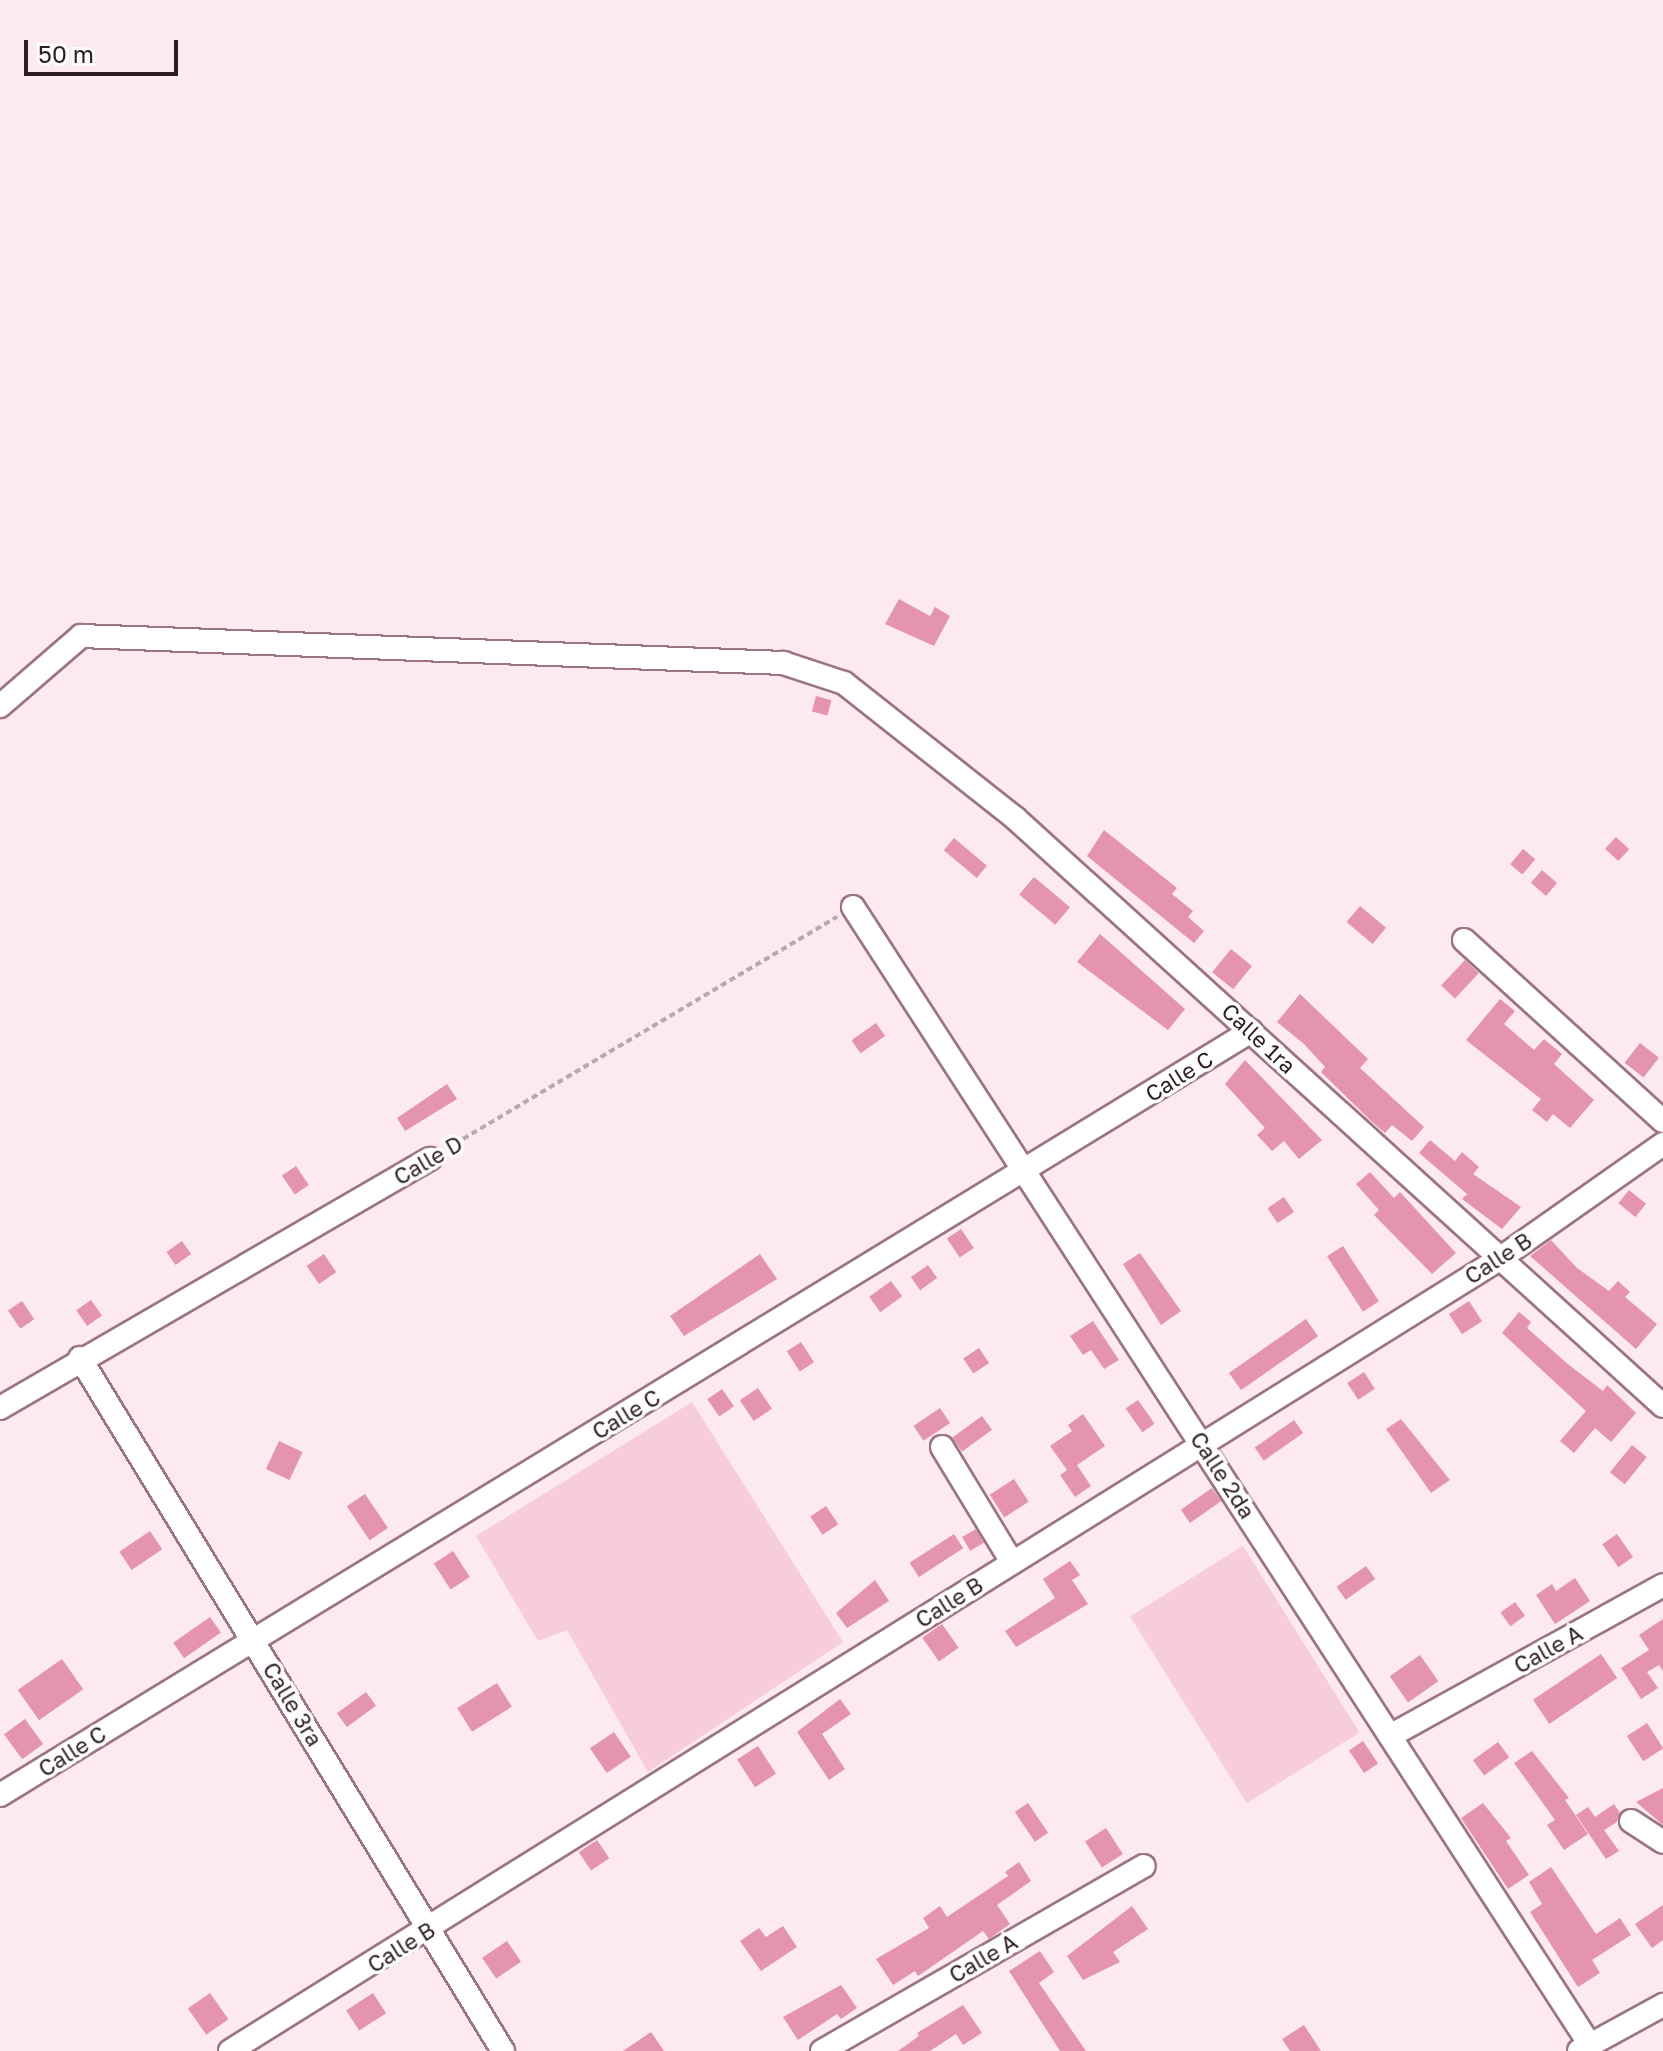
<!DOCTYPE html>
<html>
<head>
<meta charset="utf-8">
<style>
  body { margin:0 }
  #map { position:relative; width:1663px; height:2051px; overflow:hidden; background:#fceaef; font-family:"Golos Text",sans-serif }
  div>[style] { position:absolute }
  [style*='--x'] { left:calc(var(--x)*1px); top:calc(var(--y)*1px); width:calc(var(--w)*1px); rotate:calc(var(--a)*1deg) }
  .green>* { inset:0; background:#f6cdd9; transform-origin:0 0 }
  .building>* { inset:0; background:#e494ad; transform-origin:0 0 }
  .path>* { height:4px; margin-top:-2px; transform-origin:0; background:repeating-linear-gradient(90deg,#b9a8ad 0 6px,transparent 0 10px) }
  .roads { filter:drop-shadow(2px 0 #9b7580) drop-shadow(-2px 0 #9b7580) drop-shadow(0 2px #9b7580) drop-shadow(0 -2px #9b7580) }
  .minor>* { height:22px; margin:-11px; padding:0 11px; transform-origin:11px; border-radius:11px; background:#fff }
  span { translate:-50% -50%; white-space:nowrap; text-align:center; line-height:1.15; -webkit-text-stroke:7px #fdfdfd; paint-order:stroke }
  .street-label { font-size:22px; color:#2d1e22 }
  .scale { position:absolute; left:24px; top:40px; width:154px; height:36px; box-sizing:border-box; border:4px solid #2d1e22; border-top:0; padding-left:10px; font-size:24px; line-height:28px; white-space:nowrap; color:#2d1e22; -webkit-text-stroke:6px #fdfdfd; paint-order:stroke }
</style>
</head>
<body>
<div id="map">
  <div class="green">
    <i style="clip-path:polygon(692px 1402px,843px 1642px,648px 1772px,567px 1630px,538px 1641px,476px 1536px)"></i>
    <i style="left:1243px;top:1546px;width:220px;height:133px;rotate:58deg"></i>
  </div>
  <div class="building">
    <i style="clip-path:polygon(899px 599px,930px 616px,935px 607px,950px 616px,934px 646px,885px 624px)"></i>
    <i style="left:816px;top:696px;width:16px;height:16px;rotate:15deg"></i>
    <i style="clip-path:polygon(1104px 830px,1177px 888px,1172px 894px,1193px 911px,1188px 917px,1204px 931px,1194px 943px,1087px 856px)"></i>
    <i style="left:1616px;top:837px;width:18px;height:16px;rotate:43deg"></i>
    <i style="left:954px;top:838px;width:43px;height:16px;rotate:40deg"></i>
    <i style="left:1523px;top:849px;width:16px;height:20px;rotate:40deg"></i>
    <i style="left:1542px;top:870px;width:20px;height:17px;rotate:41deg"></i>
    <i style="left:1034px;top:877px;width:47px;height:23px;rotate:40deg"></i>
    <i style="left:1360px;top:906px;width:34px;height:21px;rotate:40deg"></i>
    <i style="clip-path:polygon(1100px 934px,1185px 1009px,1168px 1030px,1077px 962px)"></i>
    <i style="left:1231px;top:949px;width:27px;height:30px;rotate:39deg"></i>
    <i style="left:1465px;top:960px;width:19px;height:35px;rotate:43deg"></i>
    <i style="clip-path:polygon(1300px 994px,1368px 1059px,1360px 1068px,1424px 1127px,1412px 1141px,1392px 1125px,1385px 1133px,1372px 1122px,1321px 1072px,1325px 1067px,1304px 1044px,1277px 1022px)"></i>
    <i style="clip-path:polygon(1500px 999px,1515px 1011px,1504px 1024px,1534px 1050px,1544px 1039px,1562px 1054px,1554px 1064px,1594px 1100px,1570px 1128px,1553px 1114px,1547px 1122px,1532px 1110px,1541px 1099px,1466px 1040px)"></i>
    <i style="left:876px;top:1023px;width:16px;height:30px;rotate:55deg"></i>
    <i style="left:1640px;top:1043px;width:24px;height:25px;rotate:38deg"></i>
    <i style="clip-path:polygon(1245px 1060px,1322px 1140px,1299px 1159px,1284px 1141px,1272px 1151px,1257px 1135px,1265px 1128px,1225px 1084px)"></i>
    <i style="clip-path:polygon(447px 1084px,457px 1099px,405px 1131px,397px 1118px)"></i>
    <i style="clip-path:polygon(1430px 1140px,1455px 1161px,1462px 1152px,1479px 1167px,1473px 1174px,1521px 1207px,1502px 1229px,1462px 1199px,1467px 1194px,1419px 1153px)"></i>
    <i style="left:296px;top:1166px;width:23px;height:17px;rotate:56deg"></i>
    <i style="clip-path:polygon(1370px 1172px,1394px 1198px,1400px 1192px,1456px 1253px,1432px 1274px,1374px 1215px,1379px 1210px,1356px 1184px)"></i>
    <i style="left:1629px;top:1190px;width:22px;height:17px;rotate:39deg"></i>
    <i style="left:1284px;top:1197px;width:18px;height:20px;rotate:56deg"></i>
    <i style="left:961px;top:1229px;width:23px;height:17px;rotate:56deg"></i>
    <i style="clip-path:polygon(1551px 1240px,1577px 1268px,1609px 1291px,1618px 1281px,1630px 1292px,1625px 1297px,1657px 1324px,1636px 1349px,1530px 1256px)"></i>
    <i style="left:182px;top:1241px;width:16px;height:19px;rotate:55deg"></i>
    <i style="left:1343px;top:1246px;width:66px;height:19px;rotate:57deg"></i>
    <i style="clip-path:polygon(1140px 1253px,1181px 1311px,1161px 1325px,1123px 1264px)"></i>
    <i style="left:324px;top:1254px;width:22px;height:21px;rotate:56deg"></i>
    <i style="clip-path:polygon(760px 1254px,777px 1279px,684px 1336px,670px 1316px)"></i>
    <i style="left:928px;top:1265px;width:16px;height:21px;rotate:55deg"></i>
    <i style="left:891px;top:1281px;width:19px;height:27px;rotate:54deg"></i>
    <i style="left:91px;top:1300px;width:19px;height:18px;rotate:55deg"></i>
    <i style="left:22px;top:1301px;width:22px;height:17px;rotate:56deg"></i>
    <i style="left:1469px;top:1301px;width:24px;height:24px;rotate:57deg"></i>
    <i style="clip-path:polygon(1519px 1312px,1531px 1322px,1527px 1328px,1569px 1365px,1603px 1391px,1607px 1385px,1636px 1413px,1611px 1442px,1595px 1428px,1574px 1453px,1560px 1441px,1586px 1411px,1502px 1333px)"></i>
    <i style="left:1306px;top:1319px;width:21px;height:94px;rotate:55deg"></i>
    <i style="clip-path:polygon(1093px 1321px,1119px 1360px,1104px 1369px,1091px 1350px,1083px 1355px,1070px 1336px)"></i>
    <i style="left:801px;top:1342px;width:24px;height:17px;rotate:57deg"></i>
    <i style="left:979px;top:1348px;width:18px;height:19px;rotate:56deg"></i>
    <i style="left:1364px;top:1372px;width:20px;height:20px;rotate:57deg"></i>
    <i style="left:758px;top:1388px;width:25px;height:22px;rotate:56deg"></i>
    <i style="left:722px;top:1389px;width:21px;height:18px;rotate:55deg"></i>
    <i style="left:1138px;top:1400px;width:29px;height:15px;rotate:55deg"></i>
    <i style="left:940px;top:1408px;width:18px;height:32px;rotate:56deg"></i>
    <i style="clip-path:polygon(1083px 1414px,1105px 1446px,1077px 1465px,1091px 1486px,1075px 1497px,1060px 1475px,1067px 1470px,1050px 1446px,1072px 1431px,1068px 1425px)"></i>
    <i style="left:982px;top:1416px;width:17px;height:37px;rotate:54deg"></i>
    <i style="clip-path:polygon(1401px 1419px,1450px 1480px,1431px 1493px,1386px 1429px)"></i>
    <i style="left:1294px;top:1420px;width:16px;height:48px;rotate:55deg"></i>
    <i style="left:279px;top:1441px;width:26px;height:31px;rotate:25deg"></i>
    <i style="left:1632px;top:1445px;width:19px;height:35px;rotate:39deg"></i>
    <i style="left:1014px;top:1479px;width:27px;height:29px;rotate:57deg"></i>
    <i style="left:1212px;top:1488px;width:16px;height:38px;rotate:55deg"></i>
    <i style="left:365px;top:1494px;width:41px;height:22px;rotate:56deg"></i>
    <i style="left:826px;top:1506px;width:22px;height:19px;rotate:56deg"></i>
    <i style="left:976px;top:1529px;width:16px;height:16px;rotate:60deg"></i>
    <i style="left:150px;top:1531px;width:22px;height:37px;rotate:56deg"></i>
    <i style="left:954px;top:1534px;width:17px;height:53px;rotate:57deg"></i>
    <i style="left:1617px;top:1534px;width:28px;height:18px;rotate:55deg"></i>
    <i style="left:453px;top:1551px;width:31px;height:23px;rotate:57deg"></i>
    <i style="clip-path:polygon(1070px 1561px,1080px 1575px,1072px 1580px,1088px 1604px,1016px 1647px,1005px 1631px,1055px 1598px,1043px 1579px)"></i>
    <i style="left:1366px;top:1566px;width:16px;height:36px;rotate:55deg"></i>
    <i style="clip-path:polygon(1575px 1578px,1590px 1601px,1555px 1624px,1536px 1595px,1552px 1584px,1556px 1591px)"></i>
    <i style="clip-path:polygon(875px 1580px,889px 1601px,847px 1628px,836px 1613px)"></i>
    <i style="left:1515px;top:1602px;width:17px;height:18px;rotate:54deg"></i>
    <i style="left:210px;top:1617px;width:19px;height:45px;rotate:55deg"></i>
    <i style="clip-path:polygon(1663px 1619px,1663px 1671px,1659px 1665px,1647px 1672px,1658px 1688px,1641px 1699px,1621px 1668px,1649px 1650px,1639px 1635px)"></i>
    <i style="left:942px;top:1624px;width:29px;height:24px;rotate:55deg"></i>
    <i style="left:1601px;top:1654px;width:29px;height:82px;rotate:56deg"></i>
    <i style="left:1420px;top:1655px;width:32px;height:37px;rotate:55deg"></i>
    <i style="left:62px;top:1659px;width:37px;height:54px;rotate:55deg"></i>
    <i style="left:497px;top:1683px;width:28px;height:47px;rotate:58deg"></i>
    <i style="left:366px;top:1692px;width:17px;height:36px;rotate:54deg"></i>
    <i style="clip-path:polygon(840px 1699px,851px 1714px,822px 1734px,845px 1769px,829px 1780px,797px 1732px)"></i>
    <i style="left:25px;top:1719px;width:31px;height:26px;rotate:54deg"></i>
    <i style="left:1647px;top:1723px;width:30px;height:24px;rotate:57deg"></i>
    <i style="left:614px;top:1732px;width:30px;height:29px;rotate:56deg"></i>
    <i style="left:1363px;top:1741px;width:27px;height:17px;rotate:56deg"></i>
    <i style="left:1498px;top:1742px;width:19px;height:31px;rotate:54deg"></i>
    <i style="left:758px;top:1746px;width:33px;height:25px;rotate:57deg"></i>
    <i style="clip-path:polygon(1532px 1751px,1569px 1798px,1565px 1800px,1588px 1834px,1564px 1850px,1547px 1825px,1555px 1820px,1514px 1763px)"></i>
    <i style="clip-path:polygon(1663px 1788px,1663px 1825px,1636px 1802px)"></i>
    <i style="left:1028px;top:1803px;width:36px;height:16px;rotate:56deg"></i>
    <i style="clip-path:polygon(1483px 1803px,1511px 1838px,1506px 1841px,1529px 1875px,1508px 1889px,1461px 1818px)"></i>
    <i style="clip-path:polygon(1614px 1804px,1620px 1813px,1617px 1822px,1604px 1830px,1619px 1851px,1606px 1859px,1576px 1815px,1588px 1807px,1595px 1817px)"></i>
    <i style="left:1106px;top:1828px;width:31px;height:25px;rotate:57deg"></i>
    <i style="left:597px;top:1840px;width:22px;height:22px;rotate:56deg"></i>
    <i style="clip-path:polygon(1019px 1862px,1031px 1881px,997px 1905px,1010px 1924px,989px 1939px,983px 1931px,918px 1976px,915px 1971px,893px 1985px,876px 1959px,929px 1928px,923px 1918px,940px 1906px,947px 1917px,1008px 1876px,1005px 1872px)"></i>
    <i style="clip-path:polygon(1551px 1867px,1596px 1934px,1620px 1918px,1631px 1935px,1592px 1960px,1600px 1973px,1578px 1987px,1530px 1912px,1542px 1904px,1529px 1882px)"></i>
    <i style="clip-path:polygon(1663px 1905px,1663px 1940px,1652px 1948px,1635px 1924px)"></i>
    <i style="clip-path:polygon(1132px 1906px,1148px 1929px,1113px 1952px,1120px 1962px,1083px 1980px,1067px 1956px)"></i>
    <i style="clip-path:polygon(783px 1926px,797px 1947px,761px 1971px,740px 1941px,759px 1928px,766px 1937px)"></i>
    <i style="left:507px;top:1941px;width:25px;height:30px;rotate:56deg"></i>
    <i style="clip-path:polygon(1040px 1951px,1054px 1972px,1039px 1983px,1086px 2051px,1060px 2051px,1009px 1971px)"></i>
    <i style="clip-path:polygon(841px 1985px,857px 2008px,841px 2019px,837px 2014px,798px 2040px,783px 2017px)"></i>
    <i style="left:210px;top:1993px;width:32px;height:27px;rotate:55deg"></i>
    <i style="left:373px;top:1993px;width:24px;height:32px;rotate:57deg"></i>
    <i style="clip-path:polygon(963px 2005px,982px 2033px,963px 2045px,956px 2034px,930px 2051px,898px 2051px,919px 2036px,917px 2033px)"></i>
    <i style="clip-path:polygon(1304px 2025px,1321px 2051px,1290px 2051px,1282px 2039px)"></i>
    <i style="clip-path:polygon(651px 2032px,664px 2051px,623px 2051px)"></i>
  </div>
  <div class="path">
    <i style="--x:446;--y:1149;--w:455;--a:-30.7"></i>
  </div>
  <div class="roads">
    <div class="minor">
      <i style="--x:0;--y:706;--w:107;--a:-40.8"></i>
      <i style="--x:81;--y:636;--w:703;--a:2.2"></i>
      <i style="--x:783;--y:663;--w:64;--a:18.2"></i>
      <i style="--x:844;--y:683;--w:218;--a:38.3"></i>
      <i style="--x:1015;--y:818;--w:875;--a:42.22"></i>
      <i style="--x:853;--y:907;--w:1356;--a:57.07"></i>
      <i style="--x:1464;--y:940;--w:269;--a:42.3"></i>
      <i style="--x:80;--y:1358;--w:812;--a:58.6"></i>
      <i style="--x:0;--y:1408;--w:497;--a:-30.1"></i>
      <i style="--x:942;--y:1447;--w:135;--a:58.7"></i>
      <i style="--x:1390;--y:1736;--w:312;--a:-28.9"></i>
      <i style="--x:0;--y:1795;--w:1466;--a:-31.41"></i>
      <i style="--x:1631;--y:1821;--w:38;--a:33"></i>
      <i style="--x:230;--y:2051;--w:1494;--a:-31.96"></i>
      <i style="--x:1498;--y:1260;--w:202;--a:-35.1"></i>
      <i style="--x:822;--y:2051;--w:371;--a:-29.9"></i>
      <i style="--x:1579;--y:2051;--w:96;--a:-28.7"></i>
    </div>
  </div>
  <div class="street-label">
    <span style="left:1259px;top:1038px;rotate:43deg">Calle 1ra</span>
    <span style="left:1179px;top:1076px;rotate:-32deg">Calle C</span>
    <span style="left:428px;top:1160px;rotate:-30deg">Calle D</span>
    <span style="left:1498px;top:1258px;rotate:-33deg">Calle B</span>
    <span style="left:626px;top:1414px;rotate:-31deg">Calle C</span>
    <span style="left:1223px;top:1475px;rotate:57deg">Calle 2da</span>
    <span style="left:949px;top:1602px;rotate:-32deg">Calle B</span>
    <span style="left:1548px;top:1649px;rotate:-29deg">Calle A</span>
    <span style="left:293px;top:1704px;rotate:59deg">Calle 3ra</span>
    <span style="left:72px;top:1751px;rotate:-32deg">Calle C</span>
    <span style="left:401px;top:1947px;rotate:-32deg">Calle B</span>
    <span style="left:983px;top:1958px;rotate:-30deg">Calle A</span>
  </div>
  <div class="scale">50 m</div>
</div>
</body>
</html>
